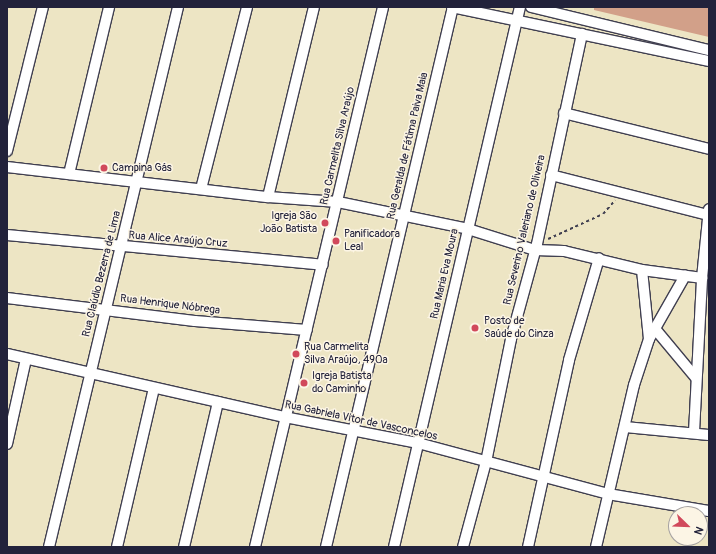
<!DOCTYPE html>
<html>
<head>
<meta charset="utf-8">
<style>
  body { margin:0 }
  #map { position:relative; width:716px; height:554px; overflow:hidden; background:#ede5c4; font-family:Pangolin,sans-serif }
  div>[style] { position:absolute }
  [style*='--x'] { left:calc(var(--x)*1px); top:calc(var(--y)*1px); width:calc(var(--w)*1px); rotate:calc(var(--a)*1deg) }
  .building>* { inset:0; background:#d2a089 }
  .path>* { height:1.5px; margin-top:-0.75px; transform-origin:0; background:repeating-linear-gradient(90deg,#403f50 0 3px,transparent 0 6px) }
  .roads { filter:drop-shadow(1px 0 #403f50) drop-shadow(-1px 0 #403f50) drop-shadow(0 1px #403f50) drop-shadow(0 -1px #403f50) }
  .minor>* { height:10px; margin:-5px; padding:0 5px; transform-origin:5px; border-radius:5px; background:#fff }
  .dots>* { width:11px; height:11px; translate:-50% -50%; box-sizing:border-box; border:2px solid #fcf5e5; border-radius:50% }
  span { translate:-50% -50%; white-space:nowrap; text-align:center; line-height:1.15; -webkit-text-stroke:3px #fcf5e5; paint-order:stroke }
  .street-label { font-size:11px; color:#22223b }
  .poi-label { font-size:11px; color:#22223b }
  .left { translate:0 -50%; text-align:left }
  .right { translate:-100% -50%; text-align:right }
  .frame { position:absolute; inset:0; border:8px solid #22223b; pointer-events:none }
  .north { position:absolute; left:668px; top:506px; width:40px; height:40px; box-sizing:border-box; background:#fcf5e5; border:1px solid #a5a1a1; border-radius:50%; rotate:113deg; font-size:11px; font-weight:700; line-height:16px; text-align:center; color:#22223b }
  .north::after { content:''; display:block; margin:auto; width:14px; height:18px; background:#d1495b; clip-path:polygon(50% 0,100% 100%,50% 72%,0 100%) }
</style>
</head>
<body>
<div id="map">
  <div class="building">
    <i style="clip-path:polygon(594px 7px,709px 7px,709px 37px,594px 10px)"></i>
  </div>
  <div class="path">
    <i style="--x:548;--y:239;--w:60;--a:-24.4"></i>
    <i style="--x:603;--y:214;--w:18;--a:-49"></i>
  </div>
  <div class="roads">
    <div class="minor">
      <i style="--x:452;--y:7;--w:263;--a:11.9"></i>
      <i style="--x:531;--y:7;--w:183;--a:13.6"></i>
      <i style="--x:564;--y:113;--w:149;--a:13.9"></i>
      <i style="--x:7;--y:151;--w:148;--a:-76"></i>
      <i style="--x:7;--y:167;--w:263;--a:6.6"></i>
      <i style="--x:268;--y:197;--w:70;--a:4.1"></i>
      <i style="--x:338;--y:202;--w:133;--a:11.7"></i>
      <i style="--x:468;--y:229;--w:70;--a:17.4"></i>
      <i style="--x:535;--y:250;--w:29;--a:2"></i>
      <i style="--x:564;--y:251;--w:80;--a:13.7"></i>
      <i style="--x:642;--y:270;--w:61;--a:7.6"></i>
      <i style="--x:69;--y:174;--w:172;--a:-76.5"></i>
      <i style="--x:551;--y:175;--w:162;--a:14.3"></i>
      <i style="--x:201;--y:189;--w:188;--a:-75.8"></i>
      <i style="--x:268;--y:197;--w:195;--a:-76.4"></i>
      <i style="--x:7;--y:235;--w:317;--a:5.4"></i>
      <i style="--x:7;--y:298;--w:189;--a:7"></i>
      <i style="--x:195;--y:321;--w:112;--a:4.6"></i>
      <i style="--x:656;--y:330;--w:62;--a:50.2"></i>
      <i style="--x:649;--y:339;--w:73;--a:-60.3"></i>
      <i style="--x:7;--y:354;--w:285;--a:12.8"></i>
      <i style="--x:285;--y:417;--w:136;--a:11.1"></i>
      <i style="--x:418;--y:443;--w:197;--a:15"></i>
      <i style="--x:608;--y:494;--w:102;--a:9.6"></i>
      <i style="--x:625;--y:427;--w:84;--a:5.4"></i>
      <i style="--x:694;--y:432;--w:154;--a:-87"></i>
      <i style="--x:702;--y:278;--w:69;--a:-84.2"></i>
      <i style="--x:7;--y:444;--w:87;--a:-77.4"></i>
      <i style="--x:49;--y:547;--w:555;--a:-76.56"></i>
      <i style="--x:117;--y:547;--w:163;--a:-76.9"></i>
      <i style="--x:184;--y:547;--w:149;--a:-76.8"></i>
      <i style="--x:255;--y:547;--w:555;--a:-76.66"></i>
      <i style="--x:326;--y:547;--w:555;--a:-76.77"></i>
      <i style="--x:394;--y:547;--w:555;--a:-76.87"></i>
      <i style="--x:463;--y:547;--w:88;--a:-74.9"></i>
      <i style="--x:486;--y:462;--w:126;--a:-78.5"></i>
      <i style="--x:511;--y:339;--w:98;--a:-74.7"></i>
      <i style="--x:537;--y:244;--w:215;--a:-77.9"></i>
      <i style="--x:528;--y:547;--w:191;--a:-77.6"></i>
      <i style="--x:569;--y:360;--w:106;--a:-73.6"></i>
      <i style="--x:596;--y:547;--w:166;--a:-76.8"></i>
      <i style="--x:634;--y:385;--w:48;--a:-71.9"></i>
      <i style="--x:649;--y:339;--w:69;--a:-95.8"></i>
    </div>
  </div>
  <div class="dots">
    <i style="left:104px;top:168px;background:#d1495b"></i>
    <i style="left:325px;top:223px;background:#d1495b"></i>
    <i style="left:336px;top:241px;background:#d1495b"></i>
    <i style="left:475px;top:328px;background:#d1495b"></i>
    <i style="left:296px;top:354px;background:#d1495b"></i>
    <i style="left:304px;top:383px;background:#d1495b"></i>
  </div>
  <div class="street-label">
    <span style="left:338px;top:146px;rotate:-77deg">Rua Carmelita Silva Araújo</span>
    <span style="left:408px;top:146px;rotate:-77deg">Rua Geralda de Fátima Paiva Maia</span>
    <span style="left:525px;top:230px;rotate:-77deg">Rua Severino Valeriano de Oliveira</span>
    <span style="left:178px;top:240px;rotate:5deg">Rua Alice Araújo Cruz</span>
    <span style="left:102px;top:274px;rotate:-76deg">Rua Claúdio Bezerra de Lima</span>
    <span style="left:445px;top:274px;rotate:-77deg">Rua Maria Eva Moura</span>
    <span style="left:170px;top:305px;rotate:7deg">Rua Henrique Nóbrega</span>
    <span style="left:361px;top:421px;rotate:12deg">Rua Gabriela Vitor de Vasconcelos</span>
  </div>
  <div class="poi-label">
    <span class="left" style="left:112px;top:168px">Campina Gás</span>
    <span class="right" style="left:317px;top:223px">Igreja São<br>João Batista</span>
    <span class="left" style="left:344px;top:241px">Panificadora<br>Leal</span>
    <span class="left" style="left:484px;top:328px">Posto de<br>Saúde do Cinza</span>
    <span class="left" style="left:304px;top:354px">Rua Carmelita<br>Silva Araújo, 490a</span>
    <span class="left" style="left:312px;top:383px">Igreja Batista<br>do Caminho</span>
  </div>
  <div class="frame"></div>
  <div class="north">N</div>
</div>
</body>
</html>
